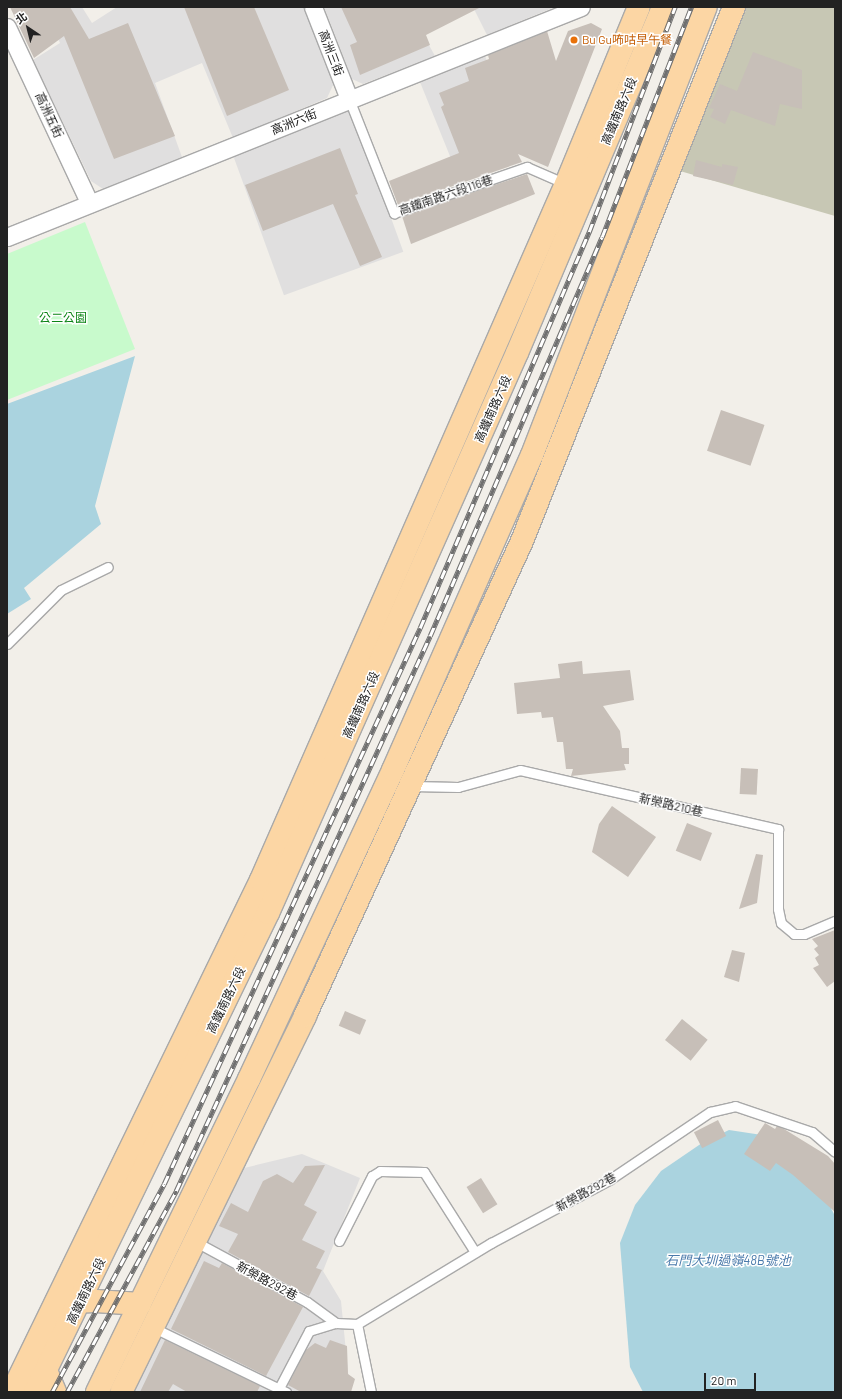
<!DOCTYPE html>
<html>
<head>
<meta charset="utf-8">
<style>
  body { margin:0 }
  #map { position:relative; width:842px; height:1399px; overflow:hidden; background:#f2efe9; font-family:Barlow,"Noto Sans TC",sans-serif }
  div>[style] { position:absolute }
  [style*='--x'] { left:calc(var(--x)*1px); top:calc(var(--y)*1px); width:calc(var(--w)*1px); rotate:calc(var(--a)*1deg) }
  .residential>* { inset:0; background:#e0dfdf; transform-origin:0 0 }
  .construction>* { inset:0; background:#c7c7b4 }
  .park>* { inset:0; background:#c8facc }
  .water>* { inset:0; background:#aad3df }
  .building>* { inset:0; background:#c7bfb8; transform-origin:0 0 }
  .roads { filter:drop-shadow(1px 0 #a9a9a9) drop-shadow(-1px 0 #a9a9a9) drop-shadow(0 1px #a9a9a9) drop-shadow(0 -1px #a9a9a9) }
  .lane>* { height:9px; margin:-4.5px; padding:0 4.5px; transform-origin:4.5px; border-radius:4.5px; background:#fff }
  .street>* { height:17px; margin:-8.5px; padding:0 8.5px; transform-origin:8.5px; border-radius:8.5px; background:#fff }
  .primary>* { height:22px; margin:-11px; padding:0 11px; transform-origin:11px; border-radius:11px; background:#fcd6a4 }
  .rail>* { height:4.5px; margin-top:-2.25px; transform-origin:0; background:repeating-linear-gradient(90deg,#fff 0 9px,#707070 0 18px); box-sizing:border-box; border-block:1px solid #707070 }
  .dots>* { width:11px; height:11px; translate:-50% -50%; box-sizing:border-box; border:2px solid #fff; border-radius:50% }
  span { translate:-50% -50%; white-space:nowrap; text-align:center; line-height:1.15; -webkit-text-stroke:3px #fff; paint-order:stroke }
  .food-label { font-size:12px; color:#c56008 }
  .left { translate:0 -50%; text-align:left }
  .street-label { font-size:12px; color:#222 }
  .park-label { font-size:12px; color:#0c8416 }
  .water-label { font-size:13px; color:#4a7aab; font-style:italic }
  .frame { position:absolute; inset:0; border:8px solid #222; pointer-events:none }
  .north { position:absolute; left:8px; top:8px; width:40px; height:40px; -webkit-text-stroke:3px #fff; paint-order:stroke; rotate:325deg; font-size:11px; font-weight:700; line-height:16px; text-align:center; color:#222 }
  .north::after { content:''; display:block; margin:auto; width:14px; height:18px; background:#222; clip-path:polygon(50% 0,100% 100%,50% 72%,0 100%) }
  .scale { position:absolute; left:704px; top:1373px; width:52px; height:18px; box-sizing:border-box; border:2px solid #222; border-top:0; padding-left:5px; font-size:12px; line-height:14px; white-space:nowrap; color:#222; -webkit-text-stroke:3px #fff; paint-order:stroke }
</style>
</head>
<body>
<div id="map">
  <div class="residential">
    <i style="clip-path:polygon(42px 7px,82px 7px,92px 23px,117px 7px,304px 7px,334px 83px,327px 98px,233px 138px,202px 63px,155px 83px,182px 157px,103px 189px,91px 181px,33px 60px,60px 43px)"></i>
    <i style="clip-path:polygon(324px 7px,408px 7px,435px 56px,363px 84px,352px 79px)"></i>
    <i style="clip-path:polygon(473px 7px,555px 7px,487px 35px)"></i>
    <i style="left:485px;top:56px;width:81px;height:70px;rotate:68deg"></i>
    <i style="left:351px;top:108px;width:153px;height:127px;rotate:70deg"></i>
    <i style="clip-path:polygon(302px 1154px,360px 1178px,323px 1271px,341px 1301px,350px 1392px,130px 1392px,240px 1169px)"></i>
  </div>
  <div class="construction">
    <i style="clip-path:polygon(747px 7px,835px 7px,835px 216px,680px 171px)"></i>
  </div>
  <div class="park">
    <i style="clip-path:polygon(85px 222px,135px 349px,7px 400px,7px 254px)"></i>
  </div>
  <div class="water">
    <i style="clip-path:polygon(135px 356px,95px 506px,101px 524px,24px 588px,31px 599px,7px 614px,7px 404px)"></i>
    <i style="clip-path:polygon(729px 1130px,762px 1135px,813px 1173px,835px 1216px,835px 1392px,643px 1392px,630px 1367px,620px 1243px,635px 1205px,661px 1171px,702px 1143px)"></i>
  </div>
  <div class="building">
    <i style="clip-path:polygon(10px 7px,70px 7px,89px 39px,128px 23px,175px 136px,114px 159px,64px 36px,34px 58px)"></i>
    <i style="clip-path:polygon(184px 7px,254px 7px,289px 90px,227px 116px)"></i>
    <i style="clip-path:polygon(341px 7px,481px 7px,426px 35px,430px 45px,360px 75px,350px 45px,357px 42px)"></i>
    <i style="clip-path:polygon(591px 23px,602px 29px,548px 167px,518px 154px,522px 162px,398px 205px,389px 181px,459px 153px,441px 107px,444px 105px,439px 93px,469px 81px,465px 68px,489px 59px,488px 55px,547px 31px,556px 61px,568px 31px)"></i>
    <i style="clip-path:polygon(753px 52px,802px 70px,802px 109px,780px 104px,775px 126px,731px 110px,725px 124px,710px 117px,714px 109px,709px 108px,720px 84px,737px 91px)"></i>
    <i style="clip-path:polygon(340px 148px,358px 194px,355px 195px,382px 257px,360px 266px,333px 204px,263px 231px,245px 185px)"></i>
    <i style="clip-path:polygon(696px 160px,722px 167px,722px 164px,738px 167px,733px 185px,693px 176px)"></i>
    <i style="clip-path:polygon(527px 174px,535px 194px,411px 244px,402px 216px)"></i>
    <i style="left:721px;top:410px;width:46px;height:43px;rotate:19deg"></i>
    <i style="clip-path:polygon(582px 661px,583px 674px,630px 670px,634px 700px,603px 706px,620px 731px,622px 748px,629px 748px,629px 764px,624px 764px,626px 770px,571px 776px,573px 769px,566px 769px,563px 742px,557px 742px,553px 717px,542px 718px,541px 712px,517px 714px,514px 683px,560px 678px,558px 664px)"></i>
    <i style="left:741px;top:768px;width:17px;height:26px;rotate:3deg"></i>
    <i style="clip-path:polygon(612px 806px,656px 837px,628px 877px,592px 852px,599px 824px)"></i>
    <i style="left:687px;top:823px;width:27px;height:30px;rotate:22deg"></i>
    <i style="clip-path:polygon(756px 854px,763px 855px,757px 903px,739px 909px)"></i>
    <i style="clip-path:polygon(835px 930px,835px 981px,827px 987px,813px 968px,819px 965px,815px 958px,819px 955px,814px 949px,818px 946px,812px 939px)"></i>
    <i style="clip-path:polygon(732px 950px,745px 953px,739px 982px,724px 977px)"></i>
    <i style="left:345px;top:1011px;width:23px;height:16px;rotate:23deg"></i>
    <i style="left:682px;top:1019px;width:33px;height:27px;rotate:39deg"></i>
    <i style="left:718px;top:1120px;width:18px;height:27px;rotate:63deg"></i>
    <i style="clip-path:polygon(765px 1123px,775px 1129px,777px 1126px,784px 1129px,828px 1156px,835px 1164px,835px 1212px,793px 1175px,776px 1163px,770px 1171px,744px 1154px)"></i>
    <i style="clip-path:polygon(325px 1165px,304px 1205px,317px 1212px,302px 1240px,325px 1251px,316px 1268px,322px 1270px,309px 1296px,228px 1252px,238px 1234px,219px 1226px,231px 1203px,248px 1212px,263px 1181px,277px 1174px,293px 1183px,305px 1166px)"></i>
    <i style="left:481px;top:1178px;width:31px;height:17px;rotate:58deg"></i>
    <i style="clip-path:polygon(204px 1261px,219px 1268px,222px 1263px,303px 1307px,266px 1376px,171px 1329px)"></i>
    <i style="clip-path:polygon(165px 1340px,260px 1386px,257px 1392px,187px 1392px,173px 1384px,168px 1392px,140px 1392px)"></i>
    <i style="clip-path:polygon(330px 1340px,347px 1346px,348px 1374px,355px 1379px,351px 1392px,301px 1392px,288px 1385px,306px 1350px,315px 1343px,326px 1348px)"></i>
  </div>
  <div class="roads">
    <div class="lane">
      <i style="--x:349;--y:99;--w:123;--a:68.5"></i>
      <i style="--x:394;--y:213;--w:141;--a:-19.1"></i>
      <i style="--x:527;--y:167;--w:43;--a:23.6"></i>
      <i style="--x:7;--y:644;--w:76;--a:-45"></i>
      <i style="--x:61;--y:590;--w:52;--a:-26.1"></i>
      <i style="--x:412;--y:786;--w:46;--a:1.2"></i>
      <i style="--x:458;--y:787;--w:64;--a:-15.3"></i>
      <i style="--x:520;--y:770;--w:265;--a:12.9"></i>
      <i style="--x:778;--y:829;--w:80;--a:90"></i>
      <i style="--x:778;--y:909;--w:14;--a:78"></i>
      <i style="--x:781;--y:923;--w:17;--a:40"></i>
      <i style="--x:794;--y:934;--w:10;--a:0"></i>
      <i style="--x:804;--y:934;--w:34;--a:-23"></i>
      <i style="--x:339;--y:1241;--w:73;--a:-63.1"></i>
      <i style="--x:372;--y:1176;--w:9;--a:-32"></i>
      <i style="--x:380;--y:1171;--w:44;--a:1.3"></i>
      <i style="--x:424;--y:1172;--w:95;--a:57.5"></i>
      <i style="--x:196;--y:1242;--w:126;--a:28.4"></i>
      <i style="--x:307;--y:1302;--w:36;--a:36"></i>
      <i style="--x:357;--y:1324;--w:69;--a:78.4"></i>
      <i style="--x:154;--y:1328;--w:147;--a:25.9"></i>
      <i style="--x:277;--y:1392;--w:69;--a:-62.3"></i>
      <i style="--x:309;--y:1331;--w:28;--a:-17"></i>
      <i style="--x:336;--y:1323;--w:21;--a:3"></i>
      <i style="--x:357;--y:1324;--w:157;--a:-31.2"></i>
      <i style="--x:491;--y:1243;--w:134;--a:-28.1"></i>
      <i style="--x:609;--y:1180;--w:122;--a:-34"></i>
      <i style="--x:710;--y:1112;--w:26;--a:-13"></i>
      <i style="--x:735;--y:1106;--w:81;--a:18.7"></i>
      <i style="--x:812;--y:1132;--w:30;--a:41"></i>
    </div>
    <div class="street">
      <i style="--x:313;--y:7;--w:99;--a:68.6"></i>
      <i style="--x:7;--y:27;--w:195;--a:64.9"></i>
      <i style="--x:7;--y:237;--w:618;--a:-21.84"></i>
    </div>
    <div class="primary">
      <i style="--x:69;--y:1302;--w:27;--a:-2"></i>
      <i style="--x:96;--y:1301;--w:44;--a:3.9"></i>
      <i style="--x:42;--y:1361;--w:34;--a:67"></i>
      <i style="--x:12;--y:1392;--w:569;--a:-64.07"></i>
      <i style="--x:261;--y:880;--w:760;--a:-66.34"></i>
      <i style="--x:566;--y:184;--w:191;--a:-67.6"></i>
      <i style="--x:35;--y:1392;--w:533;--a:-64.06"></i>
      <i style="--x:268;--y:913;--w:613;--a:-66.03"></i>
      <i style="--x:517;--y:353;--w:376;--a:-67.1"></i>
      <i style="--x:97;--y:1392;--w:348;--a:-64.1"></i>
      <i style="--x:249;--y:1079;--w:341;--a:-65"></i>
      <i style="--x:393;--y:770;--w:344;--a:-66.2"></i>
      <i style="--x:532;--y:455;--w:481;--a:-68.8"></i>
      <i style="--x:121;--y:1392;--w:419;--a:-63.9"></i>
      <i style="--x:305;--y:1016;--w:522;--a:-65.45"></i>
      <i style="--x:522;--y:541;--w:575;--a:-68.35"></i>
    </div>
  </div>
  <div class="rail">
    <i style="--x:52;--y:1392;--w:236;--a:-61.7"></i>
    <i style="--x:164;--y:1184;--w:612;--a:-65.28"></i>
    <i style="--x:420;--y:628;--w:431;--a:-66.9"></i>
    <i style="--x:589;--y:232;--w:241;--a:-69.1"></i>
    <i style="--x:67;--y:1392;--w:229;--a:-61.5"></i>
    <i style="--x:176;--y:1191;--w:610;--a:-65.41"></i>
    <i style="--x:430;--y:636;--w:434;--a:-66.7"></i>
    <i style="--x:602;--y:237;--w:247;--a:-68.8"></i>
  </div>
  <div class="dots">
    <i style="left:574px;top:40px;background:#e8710a"></i>
  </div>
  <div class="food-label">
    <span class="left" style="left:582px;top:40px">Bu Gu咘咕早午餐</span>
  </div>
  <div class="street-label">
    <span style="left:331px;top:53px;rotate:69deg">高洲三街</span>
    <span style="left:619px;top:111px;rotate:-67deg">高鐵南路六段</span>
    <span style="left:49px;top:115px;rotate:65deg">高洲五街</span>
    <span style="left:294px;top:122px;rotate:-22deg">高洲六街</span>
    <span style="left:446px;top:195px;rotate:-19deg">高鐵南路六段116巷</span>
    <span style="left:493px;top:409px;rotate:-66deg">高鐵南路六段</span>
    <span style="left:361px;top:705px;rotate:-66deg">高鐵南路六段</span>
    <span style="left:671px;top:805px;rotate:13deg">新榮路210巷</span>
    <span style="left:226px;top:1000px;rotate:-64deg">高鐵南路六段</span>
    <span style="left:586px;top:1192px;rotate:-29deg">新榮路292巷</span>
    <span style="left:267px;top:1281px;rotate:28deg">新榮路292巷</span>
    <span style="left:86px;top:1291px;rotate:-64deg">高鐵南路六段</span>
  </div>
  <div class="park-label">
    <span style="left:63px;top:318px">公二公園</span>
  </div>
  <div class="water-label">
    <span style="left:728px;top:1260px">石門大圳過嶺48B號池</span>
  </div>
  <div class="frame"></div>
  <div class="north">北</div>
  <div class="scale">20 m</div>
</div>
</body>
</html>
